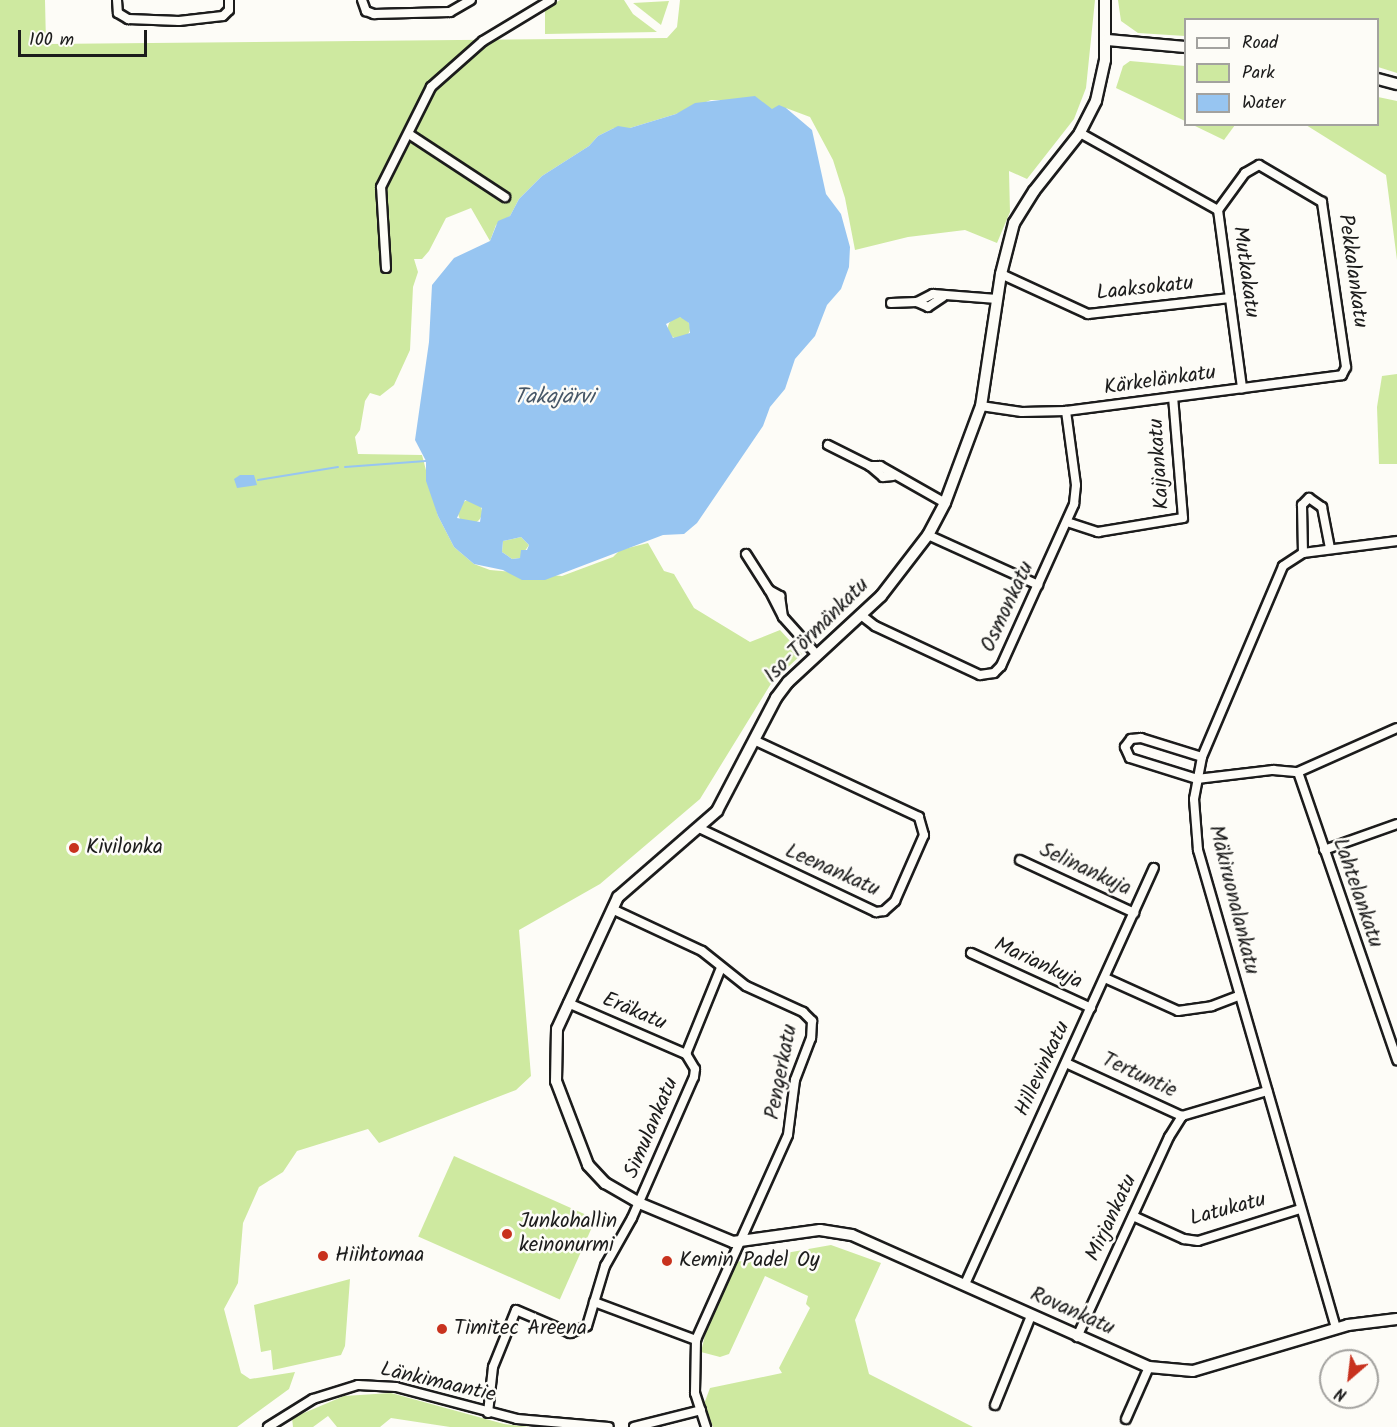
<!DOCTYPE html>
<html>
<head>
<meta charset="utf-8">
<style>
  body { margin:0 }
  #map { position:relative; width:1397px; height:1427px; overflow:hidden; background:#fdfcf7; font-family:Kalam,sans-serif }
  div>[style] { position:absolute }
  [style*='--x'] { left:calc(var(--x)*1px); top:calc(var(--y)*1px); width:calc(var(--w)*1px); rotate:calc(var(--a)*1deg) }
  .green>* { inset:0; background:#cee9a0; transform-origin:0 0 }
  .round { border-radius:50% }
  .water>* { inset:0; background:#97c5f1 }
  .stream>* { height:2px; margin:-1px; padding:0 1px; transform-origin:1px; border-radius:1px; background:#97c5f1 }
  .roads { filter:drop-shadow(2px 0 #1c1c1c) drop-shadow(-2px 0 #1c1c1c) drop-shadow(0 2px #1c1c1c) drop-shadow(0 -2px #1c1c1c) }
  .minor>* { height:8px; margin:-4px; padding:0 4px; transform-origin:4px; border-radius:4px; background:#fdfcf7 }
  .tertiary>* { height:10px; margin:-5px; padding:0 5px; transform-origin:5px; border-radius:5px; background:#fdfcf7 }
  .dots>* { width:16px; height:16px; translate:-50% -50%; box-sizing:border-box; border:3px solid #fdfcf7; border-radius:50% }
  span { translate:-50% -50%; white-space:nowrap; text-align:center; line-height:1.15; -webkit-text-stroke:5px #fdfcf7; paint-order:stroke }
  .street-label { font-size:21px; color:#1c1c1c }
  .poi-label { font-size:21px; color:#1c1c1c }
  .left { translate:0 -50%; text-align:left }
  .water-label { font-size:22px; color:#475767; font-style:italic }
  .legend { position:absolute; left:1184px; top:18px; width:195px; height:108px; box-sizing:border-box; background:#fdfcf7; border:2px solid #a3a29f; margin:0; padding:8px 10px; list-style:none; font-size:18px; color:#1c1c1c }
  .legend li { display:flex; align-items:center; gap:12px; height:30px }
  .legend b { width:30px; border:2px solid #a3a29f }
  .north { position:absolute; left:1319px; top:1349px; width:60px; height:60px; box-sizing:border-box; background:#fdfcf7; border:2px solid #a3a29f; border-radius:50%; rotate:208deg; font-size:16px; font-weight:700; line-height:24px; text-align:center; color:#1c1c1c }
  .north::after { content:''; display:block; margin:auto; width:21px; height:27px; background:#c8321e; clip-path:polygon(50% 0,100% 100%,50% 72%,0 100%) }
  .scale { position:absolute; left:18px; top:30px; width:129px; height:27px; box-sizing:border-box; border:3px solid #1c1c1c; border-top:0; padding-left:8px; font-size:18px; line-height:21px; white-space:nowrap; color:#1c1c1c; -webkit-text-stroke:4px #fdfcf7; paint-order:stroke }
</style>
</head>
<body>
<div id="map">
  <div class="green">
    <i style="clip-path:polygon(0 0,45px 0,46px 44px,667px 38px,677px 27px,680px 0,1095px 0,1086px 88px,1074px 119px,1027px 179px,1009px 171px,1010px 212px,997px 243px,965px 230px,908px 237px,855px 250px,845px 198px,833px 160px,810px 117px,786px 108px,772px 110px,733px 100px,711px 100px,676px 114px,630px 128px,614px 128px,598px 136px,589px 146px,542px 176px,519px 199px,510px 216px,496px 225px,490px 241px,471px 208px,446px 218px,429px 251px,422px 259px,414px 259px,418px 272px,413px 287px,410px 350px,394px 385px,380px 396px,370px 393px,365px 401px,360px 430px,355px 437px,358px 454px,422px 455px,438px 516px,454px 547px,474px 564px,490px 570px,562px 576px,613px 557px,620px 550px,648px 543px,664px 571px,674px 574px,694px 608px,750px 642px,780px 630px,802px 654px,772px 682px,700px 799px,600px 884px,519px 930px,531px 1076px,516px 1090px,379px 1143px,368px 1129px,297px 1151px,283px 1172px,259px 1187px,243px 1223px,238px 1283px,224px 1309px,241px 1373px,250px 1379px,295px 1372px,289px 1389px,237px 1427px,0 1427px)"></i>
    <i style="clip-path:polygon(560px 0,624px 0,633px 14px,657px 32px,545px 34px,545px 9px)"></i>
    <i style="clip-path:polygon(1118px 0,1397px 0,1397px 73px,1378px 67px,1378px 20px,1186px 20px,1185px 36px,1138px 33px,1121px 21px)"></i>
    <i style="clip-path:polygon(669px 1px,661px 25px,633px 3px)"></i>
    <i style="clip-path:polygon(1130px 61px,1185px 66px,1185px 121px,1116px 88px,1123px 66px)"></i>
    <i style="clip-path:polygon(1378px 97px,1397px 101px,1397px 260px,1386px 175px,1306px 125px,1378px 124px)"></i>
    <i style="clip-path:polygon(1193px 125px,1235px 125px,1224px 140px)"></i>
    <i class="round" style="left:668px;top:317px;width:22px;height:22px"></i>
    <i style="clip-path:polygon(1397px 374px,1397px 464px,1379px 464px,1377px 407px,1382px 376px)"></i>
    <i class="round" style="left:458px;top:500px;width:24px;height:24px"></i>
    <i style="clip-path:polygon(521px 537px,529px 545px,520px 558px,512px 559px,502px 552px,503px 541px)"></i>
    <i style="left:454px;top:1156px;width:155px;height:88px;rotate:24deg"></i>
    <i style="clip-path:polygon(831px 1245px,881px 1263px,855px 1320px,869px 1374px,973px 1427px,713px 1427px,704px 1404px,710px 1388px,782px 1373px,779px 1368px,810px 1308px,806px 1304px,808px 1296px,765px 1276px,729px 1354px,720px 1357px,701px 1352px,706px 1331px,736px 1262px)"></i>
    <i style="clip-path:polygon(350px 1279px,345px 1346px,341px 1355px,273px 1370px,271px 1350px,261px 1352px,254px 1305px)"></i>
    <i style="clip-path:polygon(391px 1393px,504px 1424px,530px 1427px,450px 1427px,391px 1418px,380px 1427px,337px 1427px,328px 1416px,313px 1427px,293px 1427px,292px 1418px,344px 1396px)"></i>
  </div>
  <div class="water">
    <i style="clip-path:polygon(evenodd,755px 96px,772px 109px,779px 105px,786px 108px,812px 130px,826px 194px,841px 214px,850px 247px,849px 267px,841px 289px,827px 305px,815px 336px,795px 359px,785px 389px,770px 407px,763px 426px,697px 523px,684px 534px,663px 535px,545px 580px,522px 580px,503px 570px,474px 564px,454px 547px,438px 516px,426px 481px,426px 461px,415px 440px,429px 342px,432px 285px,454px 258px,490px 241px,498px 221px,510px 216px,519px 199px,542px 176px,589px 146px,598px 136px,618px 126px,630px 128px,676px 114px,695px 103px,755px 96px,680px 317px,689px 323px,690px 333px,673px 338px,666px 324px,680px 317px,755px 96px,465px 500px,482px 508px,480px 522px,457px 518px,465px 500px,755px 96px,521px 537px,529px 545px,527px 550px,521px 550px,520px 558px,512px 559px,502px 552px,503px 541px,521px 537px)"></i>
    <i style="clip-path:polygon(240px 475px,254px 475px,257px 485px,237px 488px,234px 479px)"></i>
  </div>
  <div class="stream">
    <i style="--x:345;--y:467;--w:81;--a:-4.2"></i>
    <i style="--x:258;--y:480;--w:81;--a:-9.2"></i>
  </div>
  <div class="roads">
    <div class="minor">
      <i style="--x:117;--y:0;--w:13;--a:86"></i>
      <i style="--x:118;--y:13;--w:12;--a:31"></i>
      <i style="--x:128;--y:19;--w:51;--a:2.2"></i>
      <i style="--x:179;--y:21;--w:44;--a:-6.5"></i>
      <i style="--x:223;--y:16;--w:8;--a:-45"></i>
      <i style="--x:229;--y:10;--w:10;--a:-90"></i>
      <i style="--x:362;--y:0;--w:12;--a:70"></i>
      <i style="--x:366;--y:11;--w:9;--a:21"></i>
      <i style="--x:374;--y:14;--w:76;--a:-1.5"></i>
      <i style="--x:450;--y:12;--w:24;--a:-30"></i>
      <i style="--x:1080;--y:133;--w:158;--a:29.2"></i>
      <i style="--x:1218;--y:210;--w:180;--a:82.3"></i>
      <i style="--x:409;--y:134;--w:115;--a:33.3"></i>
      <i style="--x:386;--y:268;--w:81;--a:-93.5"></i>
      <i style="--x:381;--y:187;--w:112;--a:-63.4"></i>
      <i style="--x:431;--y:87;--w:69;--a:-41.5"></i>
      <i style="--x:483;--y:41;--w:79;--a:-31.1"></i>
      <i style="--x:1001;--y:274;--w:96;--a:24.7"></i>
      <i style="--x:1088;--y:314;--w:143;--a:-6.4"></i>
      <i style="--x:917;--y:302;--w:18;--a:-27"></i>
      <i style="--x:933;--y:294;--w:64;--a:4.5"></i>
      <i style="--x:891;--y:303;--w:26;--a:-2"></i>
      <i style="--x:917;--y:302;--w:12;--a:24"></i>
      <i style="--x:928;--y:307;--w:18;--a:-34"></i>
      <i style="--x:981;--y:406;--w:41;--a:8.3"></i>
      <i style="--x:1022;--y:412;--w:44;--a:-1.3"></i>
      <i style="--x:1066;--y:411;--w:278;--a:-7.4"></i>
      <i style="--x:1342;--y:375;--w:9;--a:-63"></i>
      <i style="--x:1346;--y:367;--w:167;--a:-98.3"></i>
      <i style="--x:1322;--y:202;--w:73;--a:-149.6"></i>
      <i style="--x:1259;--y:165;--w:16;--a:150"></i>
      <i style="--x:1245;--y:173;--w:46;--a:126.1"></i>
      <i style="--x:828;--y:445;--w:47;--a:26.6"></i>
      <i style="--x:870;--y:466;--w:10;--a:0"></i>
      <i style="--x:880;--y:466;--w:75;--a:29.6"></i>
      <i style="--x:870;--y:466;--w:17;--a:40"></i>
      <i style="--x:883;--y:477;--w:10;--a:-6"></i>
      <i style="--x:1067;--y:522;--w:33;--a:18"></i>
      <i style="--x:1098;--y:532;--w:86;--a:-9.4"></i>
      <i style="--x:1183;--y:518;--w:121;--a:-94.7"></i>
      <i style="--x:928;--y:535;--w:121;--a:24.4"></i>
      <i style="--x:1303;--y:553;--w:48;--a:-91.2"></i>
      <i style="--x:1302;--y:505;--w:10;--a:-45"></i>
      <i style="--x:1309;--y:498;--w:16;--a:35"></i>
      <i style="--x:1322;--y:507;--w:42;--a:79"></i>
      <i style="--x:746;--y:554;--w:43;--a:57.4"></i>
      <i style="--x:861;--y:615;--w:18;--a:38"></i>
      <i style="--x:875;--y:626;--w:116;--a:25"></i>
      <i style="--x:980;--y:675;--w:14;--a:-8"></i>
      <i style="--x:994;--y:673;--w:10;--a:-45"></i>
      <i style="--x:1001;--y:666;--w:178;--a:-65.7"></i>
      <i style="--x:1074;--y:504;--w:19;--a:-84"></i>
      <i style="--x:1076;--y:485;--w:75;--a:-97.7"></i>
      <i style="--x:783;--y:617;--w:30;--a:-117"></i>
      <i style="--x:769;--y:590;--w:13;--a:29"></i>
      <i style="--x:780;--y:596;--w:21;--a:82"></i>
      <i style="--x:783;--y:617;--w:51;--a:48.2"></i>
      <i style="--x:1202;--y:757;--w:64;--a:-162.7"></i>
      <i style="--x:1141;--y:738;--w:10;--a:174"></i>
      <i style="--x:1131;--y:739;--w:10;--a:127"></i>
      <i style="--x:1125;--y:747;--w:12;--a:66"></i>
      <i style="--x:1130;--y:758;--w:70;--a:17.4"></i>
      <i style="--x:1197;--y:779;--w:77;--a:-6.8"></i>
      <i style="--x:1273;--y:770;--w:25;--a:5"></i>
      <i style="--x:1298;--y:772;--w:108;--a:-24"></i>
      <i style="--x:1298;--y:772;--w:305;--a:71"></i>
      <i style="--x:701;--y:829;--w:194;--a:25.4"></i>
      <i style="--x:876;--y:912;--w:8;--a:-7"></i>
      <i style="--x:884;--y:911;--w:15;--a:-42"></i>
      <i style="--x:895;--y:901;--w:72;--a:-66.3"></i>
      <i style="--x:924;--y:835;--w:19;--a:-106"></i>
      <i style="--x:919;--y:817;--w:182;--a:-155"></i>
      <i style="--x:1324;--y:850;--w:77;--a:-19.6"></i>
      <i style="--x:1020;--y:860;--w:126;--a:24.9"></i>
      <i style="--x:612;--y:909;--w:99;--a:25"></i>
      <i style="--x:702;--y:951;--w:56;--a:38.5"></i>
      <i style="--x:746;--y:986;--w:63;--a:24.5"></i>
      <i style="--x:803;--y:1012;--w:13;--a:45"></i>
      <i style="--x:812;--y:1021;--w:17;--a:93"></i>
      <i style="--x:811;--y:1038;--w:45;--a:110.9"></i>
      <i style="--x:795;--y:1080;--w:55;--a:97.3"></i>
      <i style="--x:788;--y:1135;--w:225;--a:114.2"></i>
      <i style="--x:696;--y:1340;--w:53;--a:91.1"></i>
      <i style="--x:695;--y:1393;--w:36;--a:72"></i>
      <i style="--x:971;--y:953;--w:132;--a:24.6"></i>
      <i style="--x:1105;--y:978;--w:80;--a:24.3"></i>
      <i style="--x:1178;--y:1011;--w:34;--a:-8"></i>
      <i style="--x:1212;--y:1006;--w:28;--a:-21"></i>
      <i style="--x:568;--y:1003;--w:129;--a:23.4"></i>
      <i style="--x:1066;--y:1063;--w:128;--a:24.6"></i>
      <i style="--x:1182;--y:1116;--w:89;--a:-16.4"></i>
      <i style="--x:1133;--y:1216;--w:56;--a:24.3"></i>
      <i style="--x:1184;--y:1239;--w:14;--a:8"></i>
      <i style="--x:1198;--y:1241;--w:107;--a:-17.4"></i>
      <i style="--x:965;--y:1284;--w:457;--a:-65.6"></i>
      <i style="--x:594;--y:1302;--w:109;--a:20.4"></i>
      <i style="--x:1336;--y:1328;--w:498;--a:-106.1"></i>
      <i style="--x:1198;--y:850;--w:51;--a:-94.5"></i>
      <i style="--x:1194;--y:799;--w:43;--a:-79.2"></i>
      <i style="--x:1202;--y:757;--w:207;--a:-67"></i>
      <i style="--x:1283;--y:566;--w:24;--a:-33"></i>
      <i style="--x:1303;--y:553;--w:95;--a:-7.3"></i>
      <i style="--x:1077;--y:1337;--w:220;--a:-65.3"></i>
      <i style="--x:1169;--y:1137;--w:25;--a:-58"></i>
      <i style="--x:995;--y:1405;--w:96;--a:-68"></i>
      <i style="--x:488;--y:1413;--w:46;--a:-83.8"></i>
      <i style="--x:493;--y:1367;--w:61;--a:-68"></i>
      <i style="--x:516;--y:1310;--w:59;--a:23.1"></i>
      <i style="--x:570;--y:1333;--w:18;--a:-22"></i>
      <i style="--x:587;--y:1326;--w:63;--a:-73.3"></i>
      <i style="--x:605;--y:1266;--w:55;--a:-60.6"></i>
      <i style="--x:632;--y:1218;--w:154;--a:-66.3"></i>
      <i style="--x:694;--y:1077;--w:8;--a:-83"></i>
      <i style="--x:695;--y:1069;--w:17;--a:-121"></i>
      <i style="--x:686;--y:1054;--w:93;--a:-67.9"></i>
      <i style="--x:1126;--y:1419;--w:57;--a:-66.1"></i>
      <i style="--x:268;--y:1427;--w:53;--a:-31.9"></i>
      <i style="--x:313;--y:1399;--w:47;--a:-17.3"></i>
      <i style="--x:358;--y:1385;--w:38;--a:3"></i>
      <i style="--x:396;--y:1387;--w:125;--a:14.8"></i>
      <i style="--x:517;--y:1419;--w:92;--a:5"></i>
      <i style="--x:634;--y:1427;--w:69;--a:-14.2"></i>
    </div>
    <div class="tertiary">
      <i style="--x:1105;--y:0;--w:60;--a:90"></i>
      <i style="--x:1105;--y:60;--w:42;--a:102.4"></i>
      <i style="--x:1096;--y:101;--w:36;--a:117"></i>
      <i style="--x:1080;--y:133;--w:74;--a:128.4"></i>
      <i style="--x:1034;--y:191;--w:38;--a:122"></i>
      <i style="--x:1014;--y:223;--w:53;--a:104.3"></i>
      <i style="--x:1001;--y:274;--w:134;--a:98.6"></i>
      <i style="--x:981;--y:406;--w:103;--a:110.4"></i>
      <i style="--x:945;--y:503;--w:36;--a:118"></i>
      <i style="--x:928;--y:535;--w:77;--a:127.6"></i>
      <i style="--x:881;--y:596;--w:127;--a:137.2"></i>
      <i style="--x:788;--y:682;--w:20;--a:127"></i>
      <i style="--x:776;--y:698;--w:127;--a:117.6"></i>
      <i style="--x:717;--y:811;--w:131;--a:139"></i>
      <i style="--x:618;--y:897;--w:145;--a:114.8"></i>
      <i style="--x:557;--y:1029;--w:52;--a:91.1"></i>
      <i style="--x:556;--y:1081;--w:90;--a:69.1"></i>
      <i style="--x:588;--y:1165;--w:25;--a:47"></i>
      <i style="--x:605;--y:1183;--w:39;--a:30"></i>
      <i style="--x:639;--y:1203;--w:102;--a:22.5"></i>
      <i style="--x:733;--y:1242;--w:88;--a:-7.9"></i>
      <i style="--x:820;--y:1230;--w:32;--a:9"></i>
      <i style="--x:852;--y:1235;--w:325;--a:24"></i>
      <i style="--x:1149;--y:1367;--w:44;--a:5.2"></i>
      <i style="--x:1193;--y:1371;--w:162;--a:-16.5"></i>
      <i style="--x:1348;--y:1325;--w:49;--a:-7"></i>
      <i style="--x:1107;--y:40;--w:79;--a:5.1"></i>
      <i style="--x:1378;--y:79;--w:20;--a:15"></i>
    </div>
  </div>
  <div class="dots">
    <i style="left:74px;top:848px;background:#c8321e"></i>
    <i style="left:507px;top:1234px;background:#c8321e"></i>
    <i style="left:323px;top:1256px;background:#c8321e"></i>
    <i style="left:667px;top:1261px;background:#c8321e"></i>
    <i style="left:442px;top:1329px;background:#c8321e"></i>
  </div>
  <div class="street-label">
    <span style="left:1352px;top:271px;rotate:82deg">Pekkalankatu</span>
    <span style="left:1245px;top:272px;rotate:82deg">Mutkakatu</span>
    <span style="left:1145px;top:289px;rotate:-6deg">Laaksokatu</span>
    <span style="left:1160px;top:381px;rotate:-8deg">Kärkelänkatu</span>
    <span style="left:1160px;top:464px;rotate:-94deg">Kaijankatu</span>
    <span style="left:1008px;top:607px;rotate:-65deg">Osmonkatu</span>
    <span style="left:817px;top:631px;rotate:-45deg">Iso-Törmänkatu</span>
    <span style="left:1085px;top:870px;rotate:25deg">Selinankuja</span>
    <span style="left:832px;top:871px;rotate:24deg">Leenankatu</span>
    <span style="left:1357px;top:893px;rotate:71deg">Lahtelankatu</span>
    <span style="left:1233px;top:900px;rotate:76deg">Mäkiruonalankatu</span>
    <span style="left:1038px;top:964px;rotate:25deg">Mariankuja</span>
    <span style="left:634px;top:1012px;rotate:23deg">Eräkatu</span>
    <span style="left:1043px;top:1069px;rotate:-65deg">Hillevinkatu</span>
    <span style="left:782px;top:1072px;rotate:-79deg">Pengerkatu</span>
    <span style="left:1139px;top:1076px;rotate:25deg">Tertuntie</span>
    <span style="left:652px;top:1128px;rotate:-67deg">Simulankatu</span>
    <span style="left:1228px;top:1210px;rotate:-15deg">Latukatu</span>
    <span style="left:1112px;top:1218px;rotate:-65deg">Mirjankatu</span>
    <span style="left:1072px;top:1312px;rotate:24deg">Rovankatu</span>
    <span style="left:438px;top:1383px;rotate:13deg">Länkimaantie</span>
  </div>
  <div class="poi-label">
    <span class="left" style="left:86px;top:848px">Kivilonka</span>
    <span class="left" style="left:519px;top:1234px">Junkohallin<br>keinonurmi</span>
    <span class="left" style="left:335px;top:1256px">Hiihtomaa</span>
    <span class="left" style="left:679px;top:1261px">Kemin Padel Oy</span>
    <span class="left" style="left:454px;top:1329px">Timitec Areena</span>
  </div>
  <div class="water-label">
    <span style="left:554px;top:398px">Takajärvi</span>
  </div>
  <ul class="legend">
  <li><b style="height:8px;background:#fdfcf7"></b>Road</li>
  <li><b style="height:16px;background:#cee9a0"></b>Park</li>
  <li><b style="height:16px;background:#97c5f1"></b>Water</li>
  </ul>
  <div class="north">N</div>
  <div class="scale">100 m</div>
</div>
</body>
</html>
